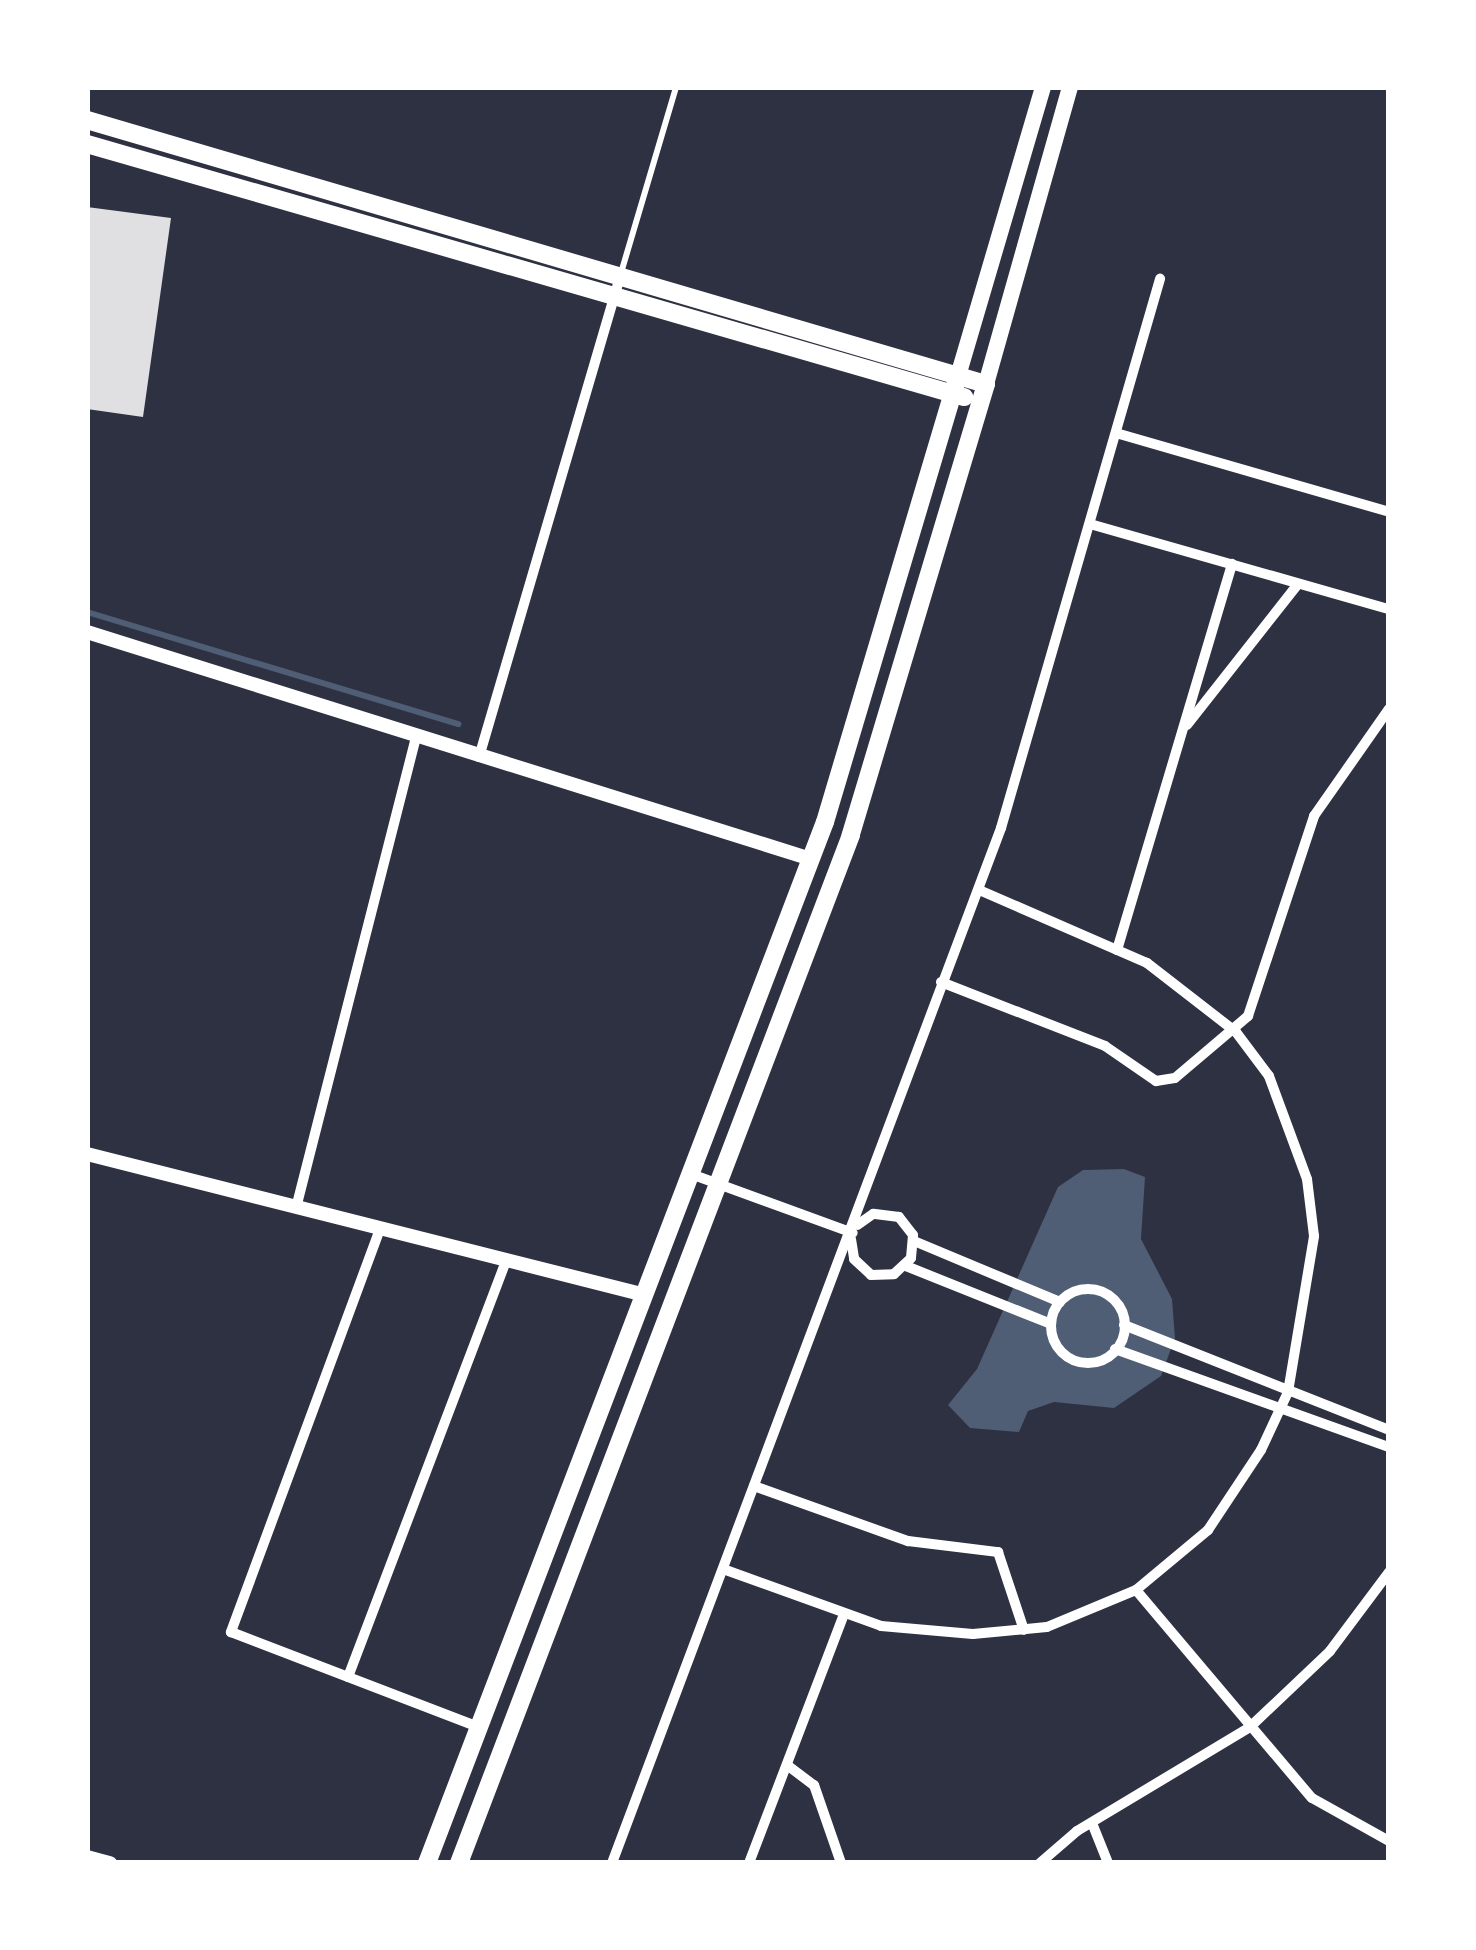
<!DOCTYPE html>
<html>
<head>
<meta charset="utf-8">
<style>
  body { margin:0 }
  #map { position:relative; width:1476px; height:1950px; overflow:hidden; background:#2d3142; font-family:Mulish,sans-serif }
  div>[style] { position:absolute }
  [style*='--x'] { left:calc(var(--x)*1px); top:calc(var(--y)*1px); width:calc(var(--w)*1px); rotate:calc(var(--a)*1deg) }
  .water>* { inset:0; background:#4f5d75 }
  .stream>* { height:6px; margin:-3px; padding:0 3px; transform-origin:3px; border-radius:3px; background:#4f5d75 }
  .building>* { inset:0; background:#e0e0e3 }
  .service>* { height:6px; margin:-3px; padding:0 3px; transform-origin:3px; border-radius:3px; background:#fff }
  .minor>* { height:10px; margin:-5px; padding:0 5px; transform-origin:5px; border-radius:5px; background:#fff }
  .minor>.ring { margin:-5px; padding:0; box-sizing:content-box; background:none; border:10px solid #fff; border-radius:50% }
  .tertiary>* { height:14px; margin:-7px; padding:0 7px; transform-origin:7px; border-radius:7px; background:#fff }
  .secondary>* { height:16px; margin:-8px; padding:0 8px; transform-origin:8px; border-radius:8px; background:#fff }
  .primary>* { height:18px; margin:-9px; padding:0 9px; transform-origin:9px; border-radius:9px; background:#fff }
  span { translate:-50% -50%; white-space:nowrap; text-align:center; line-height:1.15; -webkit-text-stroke:12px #fff; paint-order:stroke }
  .frame { position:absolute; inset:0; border:90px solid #fff; pointer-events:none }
</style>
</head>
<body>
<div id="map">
  <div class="water">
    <i style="clip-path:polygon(1124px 1169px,1145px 1177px,1141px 1239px,1172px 1299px,1175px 1338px,1161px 1376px,1114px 1408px,1054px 1402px,1028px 1411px,1019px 1432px,970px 1428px,948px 1405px,977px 1369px,1058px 1187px,1083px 1170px)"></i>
  </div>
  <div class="stream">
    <i style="--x:87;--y:612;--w:388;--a:16.8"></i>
  </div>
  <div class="building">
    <i style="clip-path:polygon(87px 207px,171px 218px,143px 417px,87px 409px)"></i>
  </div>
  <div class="service">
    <i style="--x:621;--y:273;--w:194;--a:-73.5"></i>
  </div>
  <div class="minor">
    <i style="--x:1116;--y:433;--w:284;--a:16.1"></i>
    <i style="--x:1090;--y:524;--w:311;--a:15.9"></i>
    <i style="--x:1187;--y:725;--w:179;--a:-51.8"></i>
    <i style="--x:479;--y:757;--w:500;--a:-73.63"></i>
    <i style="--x:1117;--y:950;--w:403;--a:-73.4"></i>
    <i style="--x:941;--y:982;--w:176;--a:21.3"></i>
    <i style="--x:1105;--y:1046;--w:62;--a:34.5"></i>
    <i style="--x:1156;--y:1081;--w:19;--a:-9"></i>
    <i style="--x:1175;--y:1078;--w:96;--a:-40.3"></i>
    <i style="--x:1248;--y:1016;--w:211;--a:-71.7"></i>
    <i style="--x:1314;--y:816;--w:131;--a:-55"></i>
    <i style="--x:691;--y:1174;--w:172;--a:20"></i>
    <i style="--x:296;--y:1208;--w:486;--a:-75.7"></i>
    <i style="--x:380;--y:1229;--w:430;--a:110.3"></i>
    <i style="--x:231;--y:1632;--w:265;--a:21"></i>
    <i style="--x:851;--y:1239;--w:20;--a:81"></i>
    <i style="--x:854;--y:1259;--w:23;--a:43"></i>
    <i style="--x:871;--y:1275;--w:23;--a:-2"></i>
    <i style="--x:894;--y:1274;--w:23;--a:-43"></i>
    <i style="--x:911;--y:1258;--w:23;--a:-85"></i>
    <i style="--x:913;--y:1235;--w:23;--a:-128"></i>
    <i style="--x:899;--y:1217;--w:26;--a:-173"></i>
    <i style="--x:873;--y:1214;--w:19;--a:145"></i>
    <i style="--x:914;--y:1241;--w:158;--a:22.7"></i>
    <i style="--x:906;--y:1266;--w:156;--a:21.8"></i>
    <i class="ring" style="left:1051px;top:1289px;width:64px;height:64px"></i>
    <i style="--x:1124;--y:1325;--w:285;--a:21.6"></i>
    <i style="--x:1115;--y:1349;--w:291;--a:19.7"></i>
    <i style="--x:754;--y:1486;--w:164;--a:19.7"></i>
    <i style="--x:908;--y:1541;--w:91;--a:7"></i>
    <i style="--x:998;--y:1552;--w:82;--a:71.6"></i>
    <i style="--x:723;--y:1569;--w:168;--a:19.8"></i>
    <i style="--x:881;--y:1626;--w:92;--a:5"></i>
    <i style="--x:973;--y:1634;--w:74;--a:-5.4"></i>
    <i style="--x:1047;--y:1627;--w:96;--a:-22.6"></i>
    <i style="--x:1136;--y:1590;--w:94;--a:-39.8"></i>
    <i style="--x:1208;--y:1530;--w:96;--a:-56.5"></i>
    <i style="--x:1261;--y:1450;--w:64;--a:-65"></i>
    <i style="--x:1288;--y:1392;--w:158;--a:-80.5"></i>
    <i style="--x:1314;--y:1236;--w:57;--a:-97"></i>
    <i style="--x:1307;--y:1179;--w:110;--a:-110.3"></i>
    <i style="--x:1269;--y:1076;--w:55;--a:-126.9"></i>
    <i style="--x:1236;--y:1032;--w:113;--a:-142.2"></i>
    <i style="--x:1147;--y:963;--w:183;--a:-156.5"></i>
    <i style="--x:1136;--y:1590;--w:272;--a:49.8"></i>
    <i style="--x:1312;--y:1798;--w:88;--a:29.2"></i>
    <i style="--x:348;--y:1677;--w:446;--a:-69.2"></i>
    <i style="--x:787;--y:1765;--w:34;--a:37"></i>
    <i style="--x:814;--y:1785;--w:83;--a:70.9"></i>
    <i style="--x:1092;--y:1823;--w:43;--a:68.2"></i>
    <i style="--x:612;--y:1863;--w:1106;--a:-69.4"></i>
    <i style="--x:1001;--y:828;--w:572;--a:-73.85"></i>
    <i style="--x:749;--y:1863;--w:267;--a:-69.1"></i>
    <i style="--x:1040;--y:1863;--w:49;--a:-40.9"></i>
    <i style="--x:1077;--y:1831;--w:202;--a:-31"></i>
    <i style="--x:1250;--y:1727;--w:110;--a:-43.5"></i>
    <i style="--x:1330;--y:1651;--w:99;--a:-53.2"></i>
  </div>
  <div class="tertiary">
    <i style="--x:87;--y:632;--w:759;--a:17.41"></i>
    <i style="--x:87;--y:1154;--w:576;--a:14.18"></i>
    <i style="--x:87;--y:1857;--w:24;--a:15"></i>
  </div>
  <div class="secondary">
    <i style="--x:958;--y:376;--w:301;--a:-73.6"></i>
    <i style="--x:986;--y:384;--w:309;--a:-74.2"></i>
  </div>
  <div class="primary">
    <i style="--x:87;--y:120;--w:937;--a:16.37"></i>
    <i style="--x:986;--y:384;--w:471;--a:106.7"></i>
    <i style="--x:851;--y:835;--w:1100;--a:110.87"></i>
    <i style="--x:87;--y:144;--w:913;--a:16.09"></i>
    <i style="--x:427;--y:1863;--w:1114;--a:-69.08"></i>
    <i style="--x:825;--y:822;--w:465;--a:-73.4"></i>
  </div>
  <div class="frame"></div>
</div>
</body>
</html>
